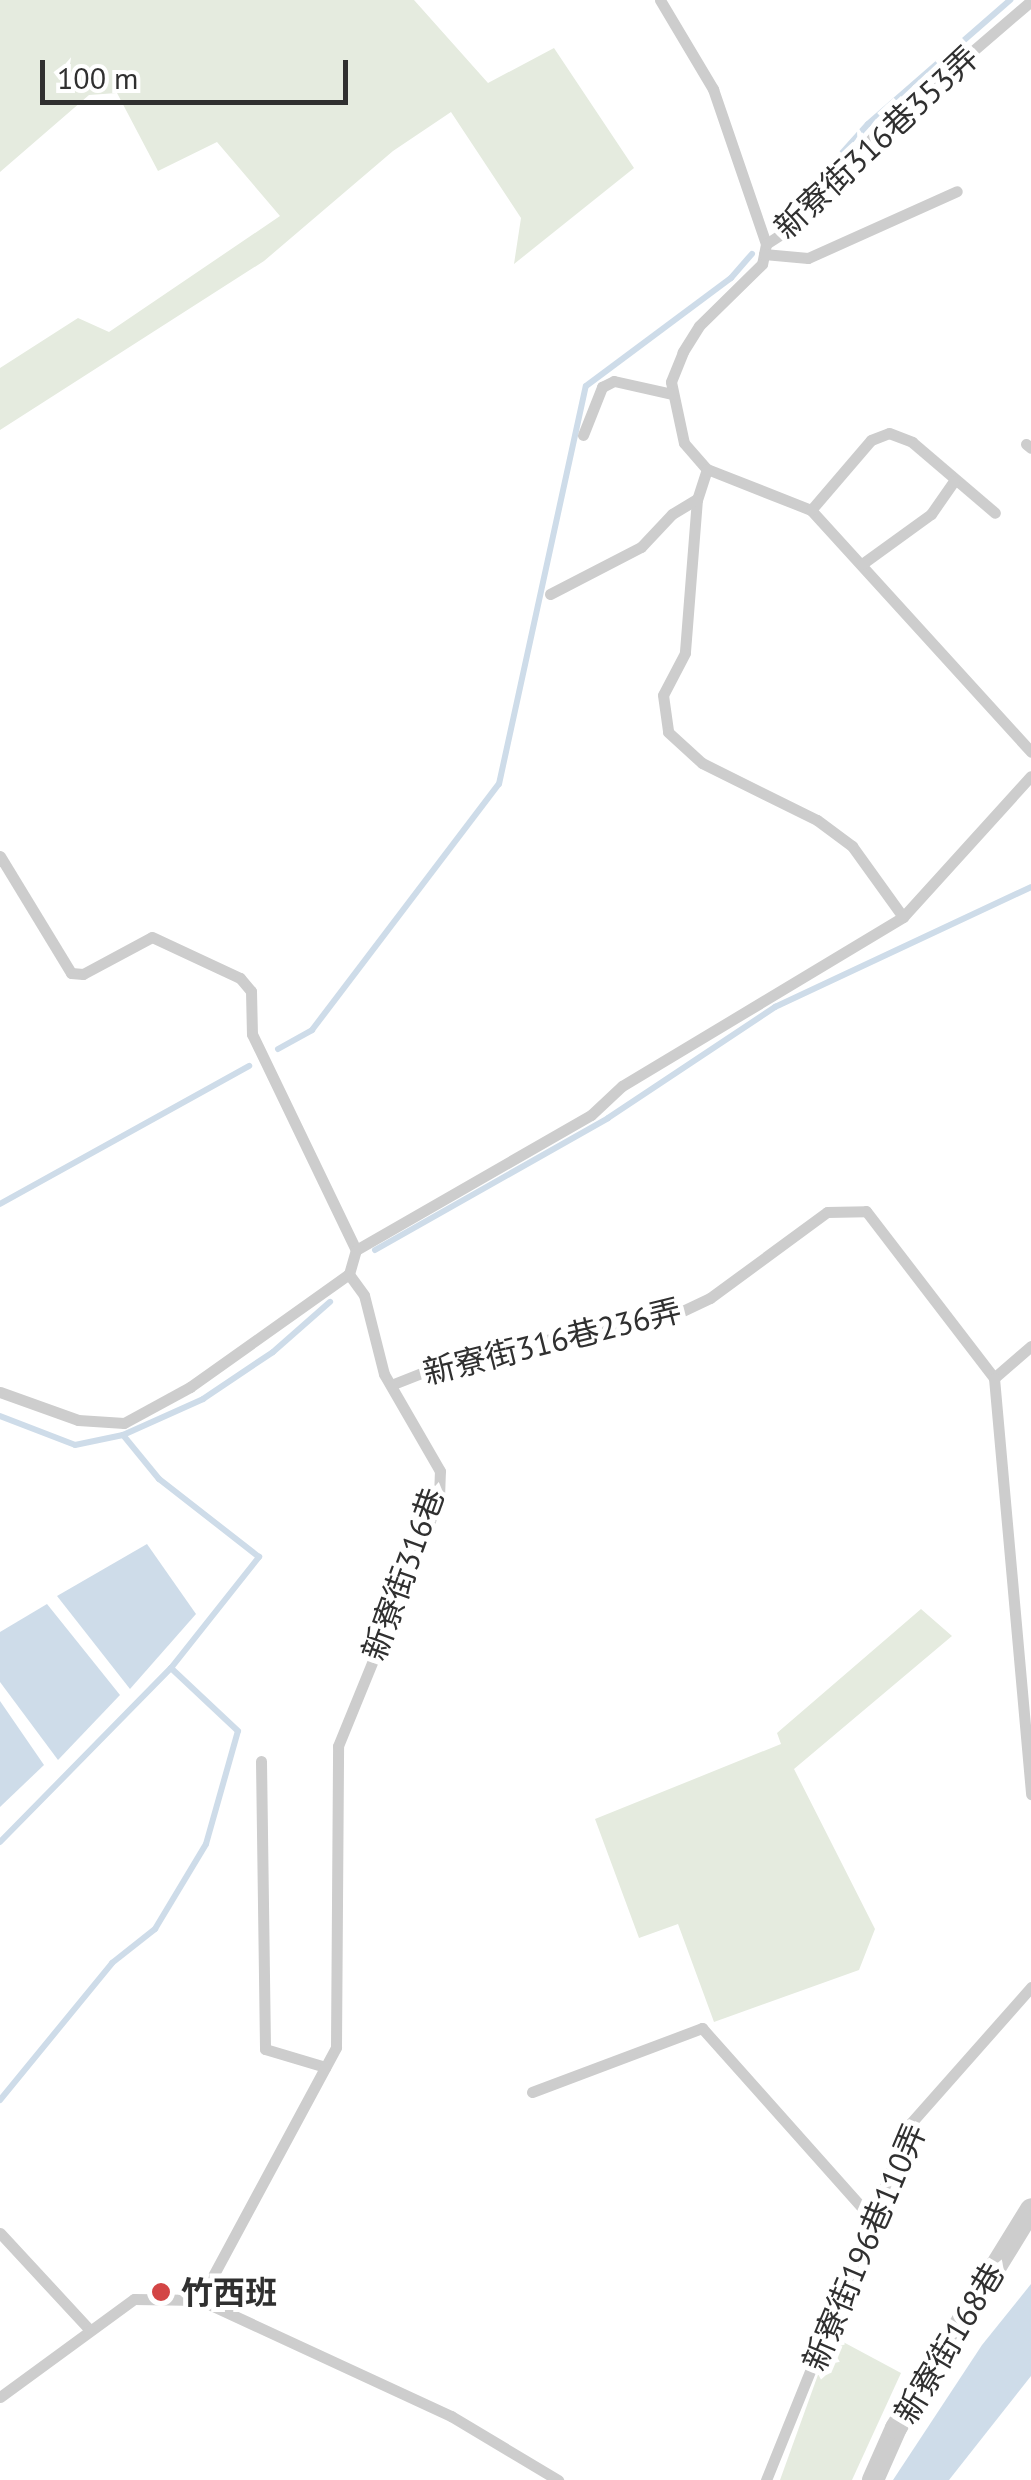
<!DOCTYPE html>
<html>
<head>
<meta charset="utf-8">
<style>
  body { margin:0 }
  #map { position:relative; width:1031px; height:2480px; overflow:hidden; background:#fff; font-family:"PT Sans","Noto Sans TC",sans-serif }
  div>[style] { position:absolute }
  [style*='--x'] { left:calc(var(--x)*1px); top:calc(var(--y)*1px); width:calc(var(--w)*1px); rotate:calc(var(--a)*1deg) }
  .green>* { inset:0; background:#e5ebdf }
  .water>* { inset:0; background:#cedce9 }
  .stream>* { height:6px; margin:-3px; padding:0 3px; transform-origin:3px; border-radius:3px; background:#cedce9 }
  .service>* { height:11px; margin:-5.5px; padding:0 5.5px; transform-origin:5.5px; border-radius:5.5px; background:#cdcdcd }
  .minor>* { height:22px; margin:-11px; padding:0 11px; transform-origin:11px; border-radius:11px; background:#cdcdcd }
  .dots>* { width:28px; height:28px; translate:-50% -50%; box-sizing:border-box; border:5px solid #fff; border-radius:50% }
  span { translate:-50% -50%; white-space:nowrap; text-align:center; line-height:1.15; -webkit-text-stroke:10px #fff; paint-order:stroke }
  .street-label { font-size:32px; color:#303030 }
  .poi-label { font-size:32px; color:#303030; font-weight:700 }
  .left { translate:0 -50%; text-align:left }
  .scale { position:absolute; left:40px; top:60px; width:308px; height:45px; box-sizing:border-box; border:5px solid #303030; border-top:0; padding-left:12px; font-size:30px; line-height:35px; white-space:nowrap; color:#303030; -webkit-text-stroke:8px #fff; paint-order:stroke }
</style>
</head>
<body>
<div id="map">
  <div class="green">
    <i style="clip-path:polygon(0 0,414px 0,488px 83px,554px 48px,634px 168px,514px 264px,521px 218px,451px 112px,393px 151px,264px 261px,0 430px,0 368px,78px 318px,109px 332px,280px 216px,217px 142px,158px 171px,117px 93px,89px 95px,0 172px)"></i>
    <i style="clip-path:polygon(921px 1609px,952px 1636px,794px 1769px,875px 1929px,859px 1970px,714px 2022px,678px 1924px,639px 1938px,595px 1819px,781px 1744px,777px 1733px)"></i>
    <i style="clip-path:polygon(832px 2336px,901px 2373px,852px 2480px,780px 2480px)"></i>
  </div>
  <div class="water">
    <i style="clip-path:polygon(147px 1544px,196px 1614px,130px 1689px,57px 1596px)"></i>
    <i style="clip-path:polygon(47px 1604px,120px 1695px,58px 1760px,0 1682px,0 1632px)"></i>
    <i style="clip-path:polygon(0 1701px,44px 1765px,0 1807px)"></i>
    <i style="clip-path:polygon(1031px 2284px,1031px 2376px,949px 2480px,893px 2480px,982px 2345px)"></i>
  </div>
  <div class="stream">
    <i style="--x:776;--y:227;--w:138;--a:-48.2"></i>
    <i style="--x:868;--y:124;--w:189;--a:-41.1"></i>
    <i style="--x:278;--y:1049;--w:39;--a:-29"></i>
    <i style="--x:312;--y:1030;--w:309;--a:-52.8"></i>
    <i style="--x:499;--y:784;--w:407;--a:-77.7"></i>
    <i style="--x:586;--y:386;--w:181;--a:-36.7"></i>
    <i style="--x:731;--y:278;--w:32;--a:-49"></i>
    <i style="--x:0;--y:1204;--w:285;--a:-29"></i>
    <i style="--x:375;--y:1250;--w:268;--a:-29.5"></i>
    <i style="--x:608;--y:1118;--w:201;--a:-33.6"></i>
    <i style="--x:775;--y:1007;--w:283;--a:-25.1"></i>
    <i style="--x:0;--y:1416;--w:80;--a:21.1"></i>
    <i style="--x:75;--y:1445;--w:49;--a:-11.8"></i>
    <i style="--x:123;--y:1435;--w:88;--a:-24.2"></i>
    <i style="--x:203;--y:1399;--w:84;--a:-33.9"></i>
    <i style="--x:273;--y:1352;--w:76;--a:-41.3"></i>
    <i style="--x:0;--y:1842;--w:244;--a:-45.5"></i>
    <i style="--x:0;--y:2100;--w:177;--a:-50.7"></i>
    <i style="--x:112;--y:1963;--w:55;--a:-38.3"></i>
    <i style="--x:155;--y:1929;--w:99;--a:-59"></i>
    <i style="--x:206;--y:1844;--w:117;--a:-74.2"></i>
    <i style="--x:238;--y:1731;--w:92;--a:-136.8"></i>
    <i style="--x:171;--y:1668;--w:142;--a:-51.6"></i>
    <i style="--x:259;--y:1557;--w:127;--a:-142"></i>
    <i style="--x:159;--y:1479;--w:57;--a:-129.3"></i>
  </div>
  <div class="service">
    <i style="--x:660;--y:0;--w:104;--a:59.2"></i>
    <i style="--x:713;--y:89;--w:164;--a:71.1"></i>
    <i style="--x:766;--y:244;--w:20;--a:101"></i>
    <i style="--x:762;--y:264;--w:88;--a:135.5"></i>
    <i style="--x:699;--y:326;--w:31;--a:122"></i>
    <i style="--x:683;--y:352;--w:32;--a:112"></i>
    <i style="--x:671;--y:382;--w:62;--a:78"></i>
    <i style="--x:684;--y:443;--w:35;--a:49"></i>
    <i style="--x:707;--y:469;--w:112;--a:21.5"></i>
    <i style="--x:811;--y:510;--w:327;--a:47.7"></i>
    <i style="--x:766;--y:244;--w:38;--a:-33"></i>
    <i style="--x:798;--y:223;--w:116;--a:-48.9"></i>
    <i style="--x:874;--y:136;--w:207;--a:-40.7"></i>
    <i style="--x:764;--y:254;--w:44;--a:5.2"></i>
    <i style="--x:808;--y:258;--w:163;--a:-24.2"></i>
    <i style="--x:583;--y:435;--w:52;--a:-68.4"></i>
    <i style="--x:602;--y:387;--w:13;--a:-27"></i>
    <i style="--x:614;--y:381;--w:59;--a:12.6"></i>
    <i style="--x:1026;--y:444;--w:6;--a:39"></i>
    <i style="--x:707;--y:469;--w:32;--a:108"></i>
    <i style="--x:697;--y:499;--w:154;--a:94.5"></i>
    <i style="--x:685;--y:653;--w:47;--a:117.6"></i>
    <i style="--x:663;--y:695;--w:37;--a:82"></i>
    <i style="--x:668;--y:732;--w:46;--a:42.4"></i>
    <i style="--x:702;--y:763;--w:128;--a:26.4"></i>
    <i style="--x:817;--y:820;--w:44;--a:36.6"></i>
    <i style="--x:852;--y:846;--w:87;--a:54.3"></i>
    <i style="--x:811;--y:510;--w:92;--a:-49.4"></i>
    <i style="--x:871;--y:440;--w:19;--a:-21"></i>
    <i style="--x:889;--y:433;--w:25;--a:21"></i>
    <i style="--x:912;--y:442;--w:109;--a:40.5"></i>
    <i style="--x:862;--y:564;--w:85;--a:-35.9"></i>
    <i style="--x:931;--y:514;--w:40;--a:-55.1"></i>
    <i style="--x:550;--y:594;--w:102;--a:-27.3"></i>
    <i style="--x:641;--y:547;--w:45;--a:-46.8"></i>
    <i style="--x:672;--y:514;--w:29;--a:-31"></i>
    <i style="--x:0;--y:856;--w:137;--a:58.7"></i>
    <i style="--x:71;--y:973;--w:12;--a:5"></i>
    <i style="--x:83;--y:974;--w:78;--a:-28.2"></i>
    <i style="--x:152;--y:937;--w:97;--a:25"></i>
    <i style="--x:240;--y:978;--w:17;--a:50"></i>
    <i style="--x:251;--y:991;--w:43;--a:88.7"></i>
    <i style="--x:252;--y:1034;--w:240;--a:64.3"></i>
    <i style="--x:994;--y:1378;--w:49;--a:-40.9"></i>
    <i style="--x:391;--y:1385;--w:82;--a:-21.5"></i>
    <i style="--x:467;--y:1355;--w:209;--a:-10.8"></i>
    <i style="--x:672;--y:1316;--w:42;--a:-25.3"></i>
    <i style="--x:710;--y:1298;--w:145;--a:-36.3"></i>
    <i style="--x:827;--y:1212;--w:39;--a:-1"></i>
    <i style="--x:866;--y:1211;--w:210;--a:52.5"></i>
    <i style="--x:994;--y:1378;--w:418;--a:84.9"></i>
    <i style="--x:0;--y:1392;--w:83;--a:19.7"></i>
    <i style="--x:78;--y:1420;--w:46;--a:3.7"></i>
    <i style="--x:124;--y:1423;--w:75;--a:-28.6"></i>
    <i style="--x:190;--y:1387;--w:195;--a:-35.4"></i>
    <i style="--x:261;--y:1761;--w:288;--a:89.2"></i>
    <i style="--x:265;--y:2049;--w:63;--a:16.7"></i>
    <i style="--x:532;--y:2092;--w:182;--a:-20.6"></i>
    <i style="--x:702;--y:2028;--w:254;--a:48.3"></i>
    <i style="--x:0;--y:2233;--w:131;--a:47.2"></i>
    <i style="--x:200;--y:2300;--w:287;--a:-61.7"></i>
    <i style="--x:336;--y:2047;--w:301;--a:-89.6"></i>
    <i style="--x:338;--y:1746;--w:268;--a:-67.8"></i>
    <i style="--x:439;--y:1498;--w:27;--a:-88"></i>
    <i style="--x:440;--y:1471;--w:112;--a:-120"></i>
    <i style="--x:384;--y:1374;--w:81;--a:-104.2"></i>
    <i style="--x:364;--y:1295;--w:26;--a:-126"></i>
    <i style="--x:349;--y:1274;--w:25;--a:-74"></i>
    <i style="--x:356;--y:1250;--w:271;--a:-29.9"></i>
    <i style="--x:591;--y:1115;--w:42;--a:-43.1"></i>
    <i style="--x:622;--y:1086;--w:328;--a:-31"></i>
    <i style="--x:903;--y:917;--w:190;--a:-47.8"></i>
    <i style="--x:0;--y:2397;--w:166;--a:-36.2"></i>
    <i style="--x:134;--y:2299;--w:66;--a:0.9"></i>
    <i style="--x:200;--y:2300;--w:277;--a:24.8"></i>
    <i style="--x:451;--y:2416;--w:125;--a:30.9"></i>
    <i style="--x:766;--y:2480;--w:384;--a:-68"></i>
    <i style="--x:910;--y:2124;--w:183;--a:-48.5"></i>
  </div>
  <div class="minor">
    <i style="--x:873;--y:2480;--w:57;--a:-66.1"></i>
    <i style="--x:896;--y:2428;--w:257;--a:-58.3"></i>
  </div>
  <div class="dots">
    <i style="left:161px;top:2292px;background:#d34545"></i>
  </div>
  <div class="street-label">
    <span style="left:876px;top:142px;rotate:-43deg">新寮街316巷353弄</span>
    <span style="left:552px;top:1341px;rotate:-14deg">新寮街316巷236弄</span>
    <span style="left:403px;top:1574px;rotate:-70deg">新寮街316巷</span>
    <span style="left:864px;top:2247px;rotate:-67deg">新寮街196巷110弄</span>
    <span style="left:949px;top:2343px;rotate:-59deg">新寮街168巷</span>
  </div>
  <div class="poi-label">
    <span class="left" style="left:181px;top:2292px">竹西班</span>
  </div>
  <div class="scale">100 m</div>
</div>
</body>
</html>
